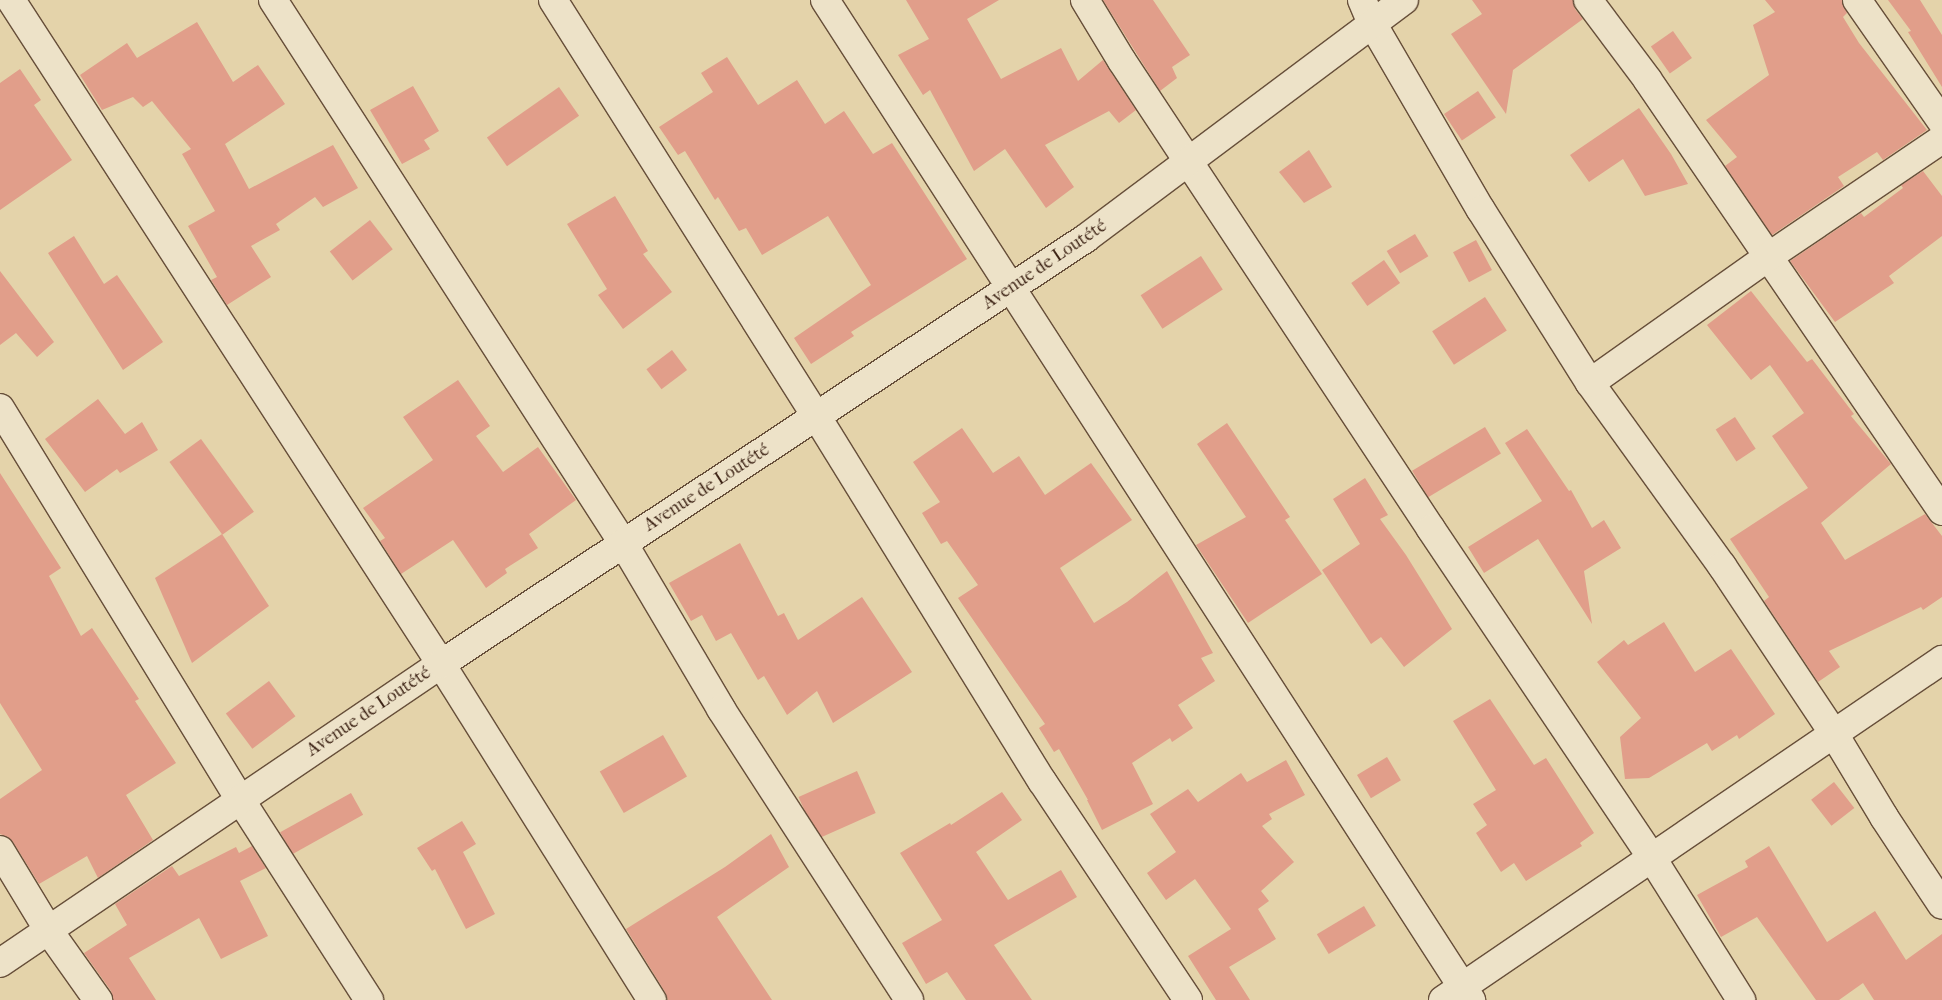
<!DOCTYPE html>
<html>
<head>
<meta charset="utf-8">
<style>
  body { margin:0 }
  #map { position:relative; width:1942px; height:1000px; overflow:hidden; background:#e4d3aa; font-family:"IM FELL French Canon",serif }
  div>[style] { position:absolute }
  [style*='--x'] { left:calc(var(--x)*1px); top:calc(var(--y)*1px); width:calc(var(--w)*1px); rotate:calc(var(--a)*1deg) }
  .building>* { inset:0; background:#e19e8a; transform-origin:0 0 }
  .roads { filter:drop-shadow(1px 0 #674f3a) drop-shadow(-1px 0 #674f3a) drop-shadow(0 1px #674f3a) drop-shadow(0 -1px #674f3a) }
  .minor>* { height:28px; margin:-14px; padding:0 14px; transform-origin:14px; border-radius:14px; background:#ede2c8 }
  span { translate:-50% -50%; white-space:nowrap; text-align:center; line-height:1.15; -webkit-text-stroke:4px #ede2c8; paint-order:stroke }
  .street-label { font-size:18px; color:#3d2315 }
</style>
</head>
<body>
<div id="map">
  <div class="building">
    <i style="clip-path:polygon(906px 0,999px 0,967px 19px,1001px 79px,1061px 48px,1078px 81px,1103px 60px,1136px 110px,1119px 123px,1109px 111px,1045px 145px,1074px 187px,1046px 208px,1005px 149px,974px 171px,930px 90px,923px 95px,898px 55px,929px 39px)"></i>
    <i style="clip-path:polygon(1103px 0,1153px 0,1190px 55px,1172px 67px,1177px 78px,1160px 91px)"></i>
    <i style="clip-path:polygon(1472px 0,1573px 0,1575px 9px,1583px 19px,1513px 70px,1506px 114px,1451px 34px,1482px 14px)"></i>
    <i style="clip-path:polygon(1765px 0,1842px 0,1847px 13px,1843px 17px,1859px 43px,1927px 130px,1883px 160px,1877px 152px,1838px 177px,1844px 186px,1772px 235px,1725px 166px,1737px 157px,1706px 120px,1769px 75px,1753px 25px,1775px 12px)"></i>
    <i style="clip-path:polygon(1888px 0,1920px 0,1942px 35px,1942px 87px,1908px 32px,1911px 31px)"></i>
    <i style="clip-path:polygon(197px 22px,233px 82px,258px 65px,285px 104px,225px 144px,249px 189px,333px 145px,358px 188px,323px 207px,315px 197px,276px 224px,280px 230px,251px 246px,271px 277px,227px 305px,211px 280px,217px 277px,188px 226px,215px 211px,182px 154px,191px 149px,152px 101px,143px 107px,133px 97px,102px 110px,80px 75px,127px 43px,137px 58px)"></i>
    <i style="left:1673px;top:31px;width:33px;height:27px;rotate:55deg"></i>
    <i style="clip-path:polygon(727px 57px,758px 105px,797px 80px,825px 124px,844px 111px,873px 154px,892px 143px,967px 259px,851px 332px,854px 336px,811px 364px,794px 338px,871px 285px,828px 216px,762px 255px,746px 228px,739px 231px,718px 197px,715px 200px,685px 151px,678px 155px,659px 127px,713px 92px,701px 73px)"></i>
    <i style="clip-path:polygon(20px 69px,41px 100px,34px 105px,72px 160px,0 210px,0 83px)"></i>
    <i style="clip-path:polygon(413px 86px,439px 131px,424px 140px,430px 149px,402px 164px,370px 110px)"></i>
    <i style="left:559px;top:87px;width:35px;height:88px;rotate:55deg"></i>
    <i style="left:1478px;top:91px;width:32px;height:41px;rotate:56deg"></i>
    <i style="clip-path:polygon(1639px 108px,1671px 154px,1688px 184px,1645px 196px,1623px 159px,1589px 182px,1570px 155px)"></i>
    <i style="clip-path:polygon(1309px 150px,1332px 187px,1304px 203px,1279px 172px)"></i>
    <i style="clip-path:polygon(1923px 171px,1942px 196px,1942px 236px,1889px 276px,1894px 283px,1835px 322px,1790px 261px,1861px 213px,1864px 217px,1903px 188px,1901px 185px)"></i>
    <i style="clip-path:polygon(615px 196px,648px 251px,643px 254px,672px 292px,623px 329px,598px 295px,607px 289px,567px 224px)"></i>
    <i style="left:370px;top:220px;width:37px;height:51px;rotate:52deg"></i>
    <i style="left:1415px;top:234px;width:26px;height:33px;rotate:59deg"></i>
    <i style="clip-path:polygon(74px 236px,104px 284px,117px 275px,163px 342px,123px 370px,48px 253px)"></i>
    <i style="left:1476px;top:240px;width:34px;height:26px;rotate:62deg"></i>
    <i style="left:1201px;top:256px;width:40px;height:72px;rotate:57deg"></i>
    <i style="left:1384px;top:260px;width:28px;height:40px;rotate:55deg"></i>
    <i style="clip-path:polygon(0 271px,54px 342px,37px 357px,16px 333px,0 345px)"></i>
    <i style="clip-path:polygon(1751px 291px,1807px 362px,1812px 359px,1854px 414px,1851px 416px,1891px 464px,1821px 523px,1845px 560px,1925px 514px,1942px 536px,1942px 597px,1923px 610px,1921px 607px,1829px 651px,1840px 667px,1818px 682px,1764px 601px,1769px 597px,1730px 539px,1808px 488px,1772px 436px,1804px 413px,1770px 365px,1751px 380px,1707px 325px)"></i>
    <i style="left:1485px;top:297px;width:40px;height:63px;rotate:57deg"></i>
    <i style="left:672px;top:350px;width:25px;height:32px;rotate:53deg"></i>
    <i style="clip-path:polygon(458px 380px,490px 426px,476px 436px,503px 472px,538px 447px,576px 500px,529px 534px,538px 548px,505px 569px,507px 573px,486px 588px,453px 540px,401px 574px,380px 541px,385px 538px,363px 508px,433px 460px,403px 417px)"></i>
    <i style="clip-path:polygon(98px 399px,125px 434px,142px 422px,158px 450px,120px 473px,117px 469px,85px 492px,45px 439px)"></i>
    <i style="left:1735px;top:417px;width:38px;height:23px;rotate:57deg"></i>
    <i style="clip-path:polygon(1227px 423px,1290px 517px,1285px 520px,1322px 574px,1248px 623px,1196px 545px,1246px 517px,1197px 444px)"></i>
    <i style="left:1485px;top:427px;width:31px;height:85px;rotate:59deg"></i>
    <i style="clip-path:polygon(962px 428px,993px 473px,1019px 456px,1045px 495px,1091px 463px,1132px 520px,1060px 568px,1094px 623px,1127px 602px,1167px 571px,1213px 653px,1201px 658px,1215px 681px,1178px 705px,1193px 728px,1172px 742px,1170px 738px,1132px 763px,1153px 804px,1102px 830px,1087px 800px,1088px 800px,1059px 749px,1054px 752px,1039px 728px,1045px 724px,958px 598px,978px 585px,947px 541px,941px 544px,922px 513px,940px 502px,913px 462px)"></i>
    <i style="clip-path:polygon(1527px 429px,1569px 491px,1571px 490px,1592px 528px,1604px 520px,1621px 548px,1584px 571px,1592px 624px,1538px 539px,1484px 573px,1468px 547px,1542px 501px,1505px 443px)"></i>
    <i style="left:201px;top:439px;width:90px;height:39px;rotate:54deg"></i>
    <i style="clip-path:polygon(0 473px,61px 568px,49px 576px,81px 636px,92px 628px,139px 699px,135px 701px,176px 763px,126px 795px,153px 840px,98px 878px,87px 856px,39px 884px,13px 842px,8px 837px,0 834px,0 799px,42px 770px,0 703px)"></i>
    <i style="clip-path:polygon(1365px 478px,1388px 515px,1380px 519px,1406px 555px,1452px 629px,1404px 667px,1381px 637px,1371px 644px,1322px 570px,1360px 544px,1333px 499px)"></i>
    <i style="clip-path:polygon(222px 534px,269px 606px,192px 663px,155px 578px)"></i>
    <i style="clip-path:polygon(740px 543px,778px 616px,784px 613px,798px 640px,862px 597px,912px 672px,833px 723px,817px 691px,787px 715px,764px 676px,758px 680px,731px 633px,716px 641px,702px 615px,691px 621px,669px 583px)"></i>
    <i style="clip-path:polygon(1664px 622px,1695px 672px,1731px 649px,1775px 714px,1739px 739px,1737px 735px,1712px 751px,1707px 743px,1649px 778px,1625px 779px,1620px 737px,1641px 718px,1597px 662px,1624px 640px,1628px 645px)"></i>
    <i style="left:269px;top:681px;width:44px;height:54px;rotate:53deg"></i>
    <i style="clip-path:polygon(1490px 699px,1534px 765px,1546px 758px,1594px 833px,1580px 843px,1582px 846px,1526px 881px,1514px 863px,1501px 872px,1476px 833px,1487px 825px,1473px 804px,1496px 790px,1453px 721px)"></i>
    <i style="left:663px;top:735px;width:48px;height:73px;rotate:60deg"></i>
    <i style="left:1387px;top:757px;width:27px;height:35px;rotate:59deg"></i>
    <i style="clip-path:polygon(1286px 760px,1305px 795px,1269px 814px,1272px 819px,1262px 826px,1294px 862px,1261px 891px,1269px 901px,1258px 909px,1276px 939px,1229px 967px,1250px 1000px,1216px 1000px,1188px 956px,1231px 929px,1195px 879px,1166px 900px,1147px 873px,1176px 852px,1150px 814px,1188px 789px,1198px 802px,1241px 773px,1247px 782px)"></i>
    <i style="left:857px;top:771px;width:46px;height:64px;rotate:66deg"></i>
    <i style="left:1834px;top:782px;width:33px;height:29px;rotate:52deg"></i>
    <i style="clip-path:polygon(1002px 792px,1022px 820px,976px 852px,1008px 900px,1061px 870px,1077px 897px,994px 945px,1032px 1000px,966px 1000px,947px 972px,926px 984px,902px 943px,942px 920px,900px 853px,950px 823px,951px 825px)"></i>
    <i style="left:351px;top:793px;width:25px;height:81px;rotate:61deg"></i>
    <i style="clip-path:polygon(462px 821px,476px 844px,463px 852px,495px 914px,466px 929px,435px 869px,432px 871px,417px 848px)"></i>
    <i style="clip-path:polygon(771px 834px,789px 867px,717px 917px,772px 1000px,668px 1000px,665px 992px,626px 929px,725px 867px)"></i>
    <i style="clip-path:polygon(252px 846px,266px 868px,240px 881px,268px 936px,221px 959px,199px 918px,129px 958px,156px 1000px,113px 1000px,111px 991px,84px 953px,127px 925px,115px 904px,172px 866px,179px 876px,236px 847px,239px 853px)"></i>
    <i style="clip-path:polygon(1769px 846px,1827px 942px,1875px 911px,1906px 960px,1942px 934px,1942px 1000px,1874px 1000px,1863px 983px,1839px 1000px,1816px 1000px,1757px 917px,1721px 937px,1697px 895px,1748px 867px,1745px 861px)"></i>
    <i style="left:1364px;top:906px;width:23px;height:55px;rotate:59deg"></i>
  </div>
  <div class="roads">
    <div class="minor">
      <i style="--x:11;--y:0;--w:791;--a:57.07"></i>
      <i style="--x:441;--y:664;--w:397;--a:57.9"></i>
      <i style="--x:273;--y:0;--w:646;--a:57.2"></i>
      <i style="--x:623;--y:543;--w:193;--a:59.4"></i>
      <i style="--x:721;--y:709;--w:346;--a:57.1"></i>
      <i style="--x:553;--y:0;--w:494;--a:57.7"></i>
      <i style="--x:817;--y:417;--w:428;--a:58.3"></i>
      <i style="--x:1042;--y:781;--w:263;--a:56.3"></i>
      <i style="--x:825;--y:0;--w:1191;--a:57.14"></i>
      <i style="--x:1085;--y:0;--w:71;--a:58.8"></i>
      <i style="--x:1122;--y:61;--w:561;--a:56.56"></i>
      <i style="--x:1431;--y:529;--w:396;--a:56.1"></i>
      <i style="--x:1652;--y:858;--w:168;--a:57.9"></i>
      <i style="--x:1362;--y:0;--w:25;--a:67"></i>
      <i style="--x:1372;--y:23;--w:216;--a:59.8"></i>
      <i style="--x:1481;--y:210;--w:204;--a:57.8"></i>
      <i style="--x:1590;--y:383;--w:226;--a:54.2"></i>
      <i style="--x:1722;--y:566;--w:202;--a:56.3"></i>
      <i style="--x:1834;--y:734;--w:97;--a:58.9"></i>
      <i style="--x:1884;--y:817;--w:105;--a:56.6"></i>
      <i style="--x:1588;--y:0;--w:99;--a:53.2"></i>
      <i style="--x:1647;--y:79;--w:523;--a:55.67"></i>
      <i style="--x:1857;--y:0;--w:149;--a:55.1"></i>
      <i style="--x:1590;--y:383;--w:218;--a:-35.3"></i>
      <i style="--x:1768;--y:257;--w:210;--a:-34.1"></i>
      <i style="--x:0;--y:408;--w:459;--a:58.5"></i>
      <i style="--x:240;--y:799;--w:239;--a:57.3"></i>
      <i style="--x:0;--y:850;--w:95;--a:58.8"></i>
      <i style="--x:49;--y:931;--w:85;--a:54.6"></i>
      <i style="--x:0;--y:963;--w:533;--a:-34.14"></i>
      <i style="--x:441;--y:664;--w:773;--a:-33.44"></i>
      <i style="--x:1086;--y:238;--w:397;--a:-36.8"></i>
      <i style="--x:1443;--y:1000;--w:604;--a:-34.27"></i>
    </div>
  </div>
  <div class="street-label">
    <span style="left:1045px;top:265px;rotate:-34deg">Avenue de Loutété</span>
    <span style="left:707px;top:488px;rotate:-33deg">Avenue de Loutété</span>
    <span style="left:369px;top:712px;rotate:-34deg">Avenue de Loutété</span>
  </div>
</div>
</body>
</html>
